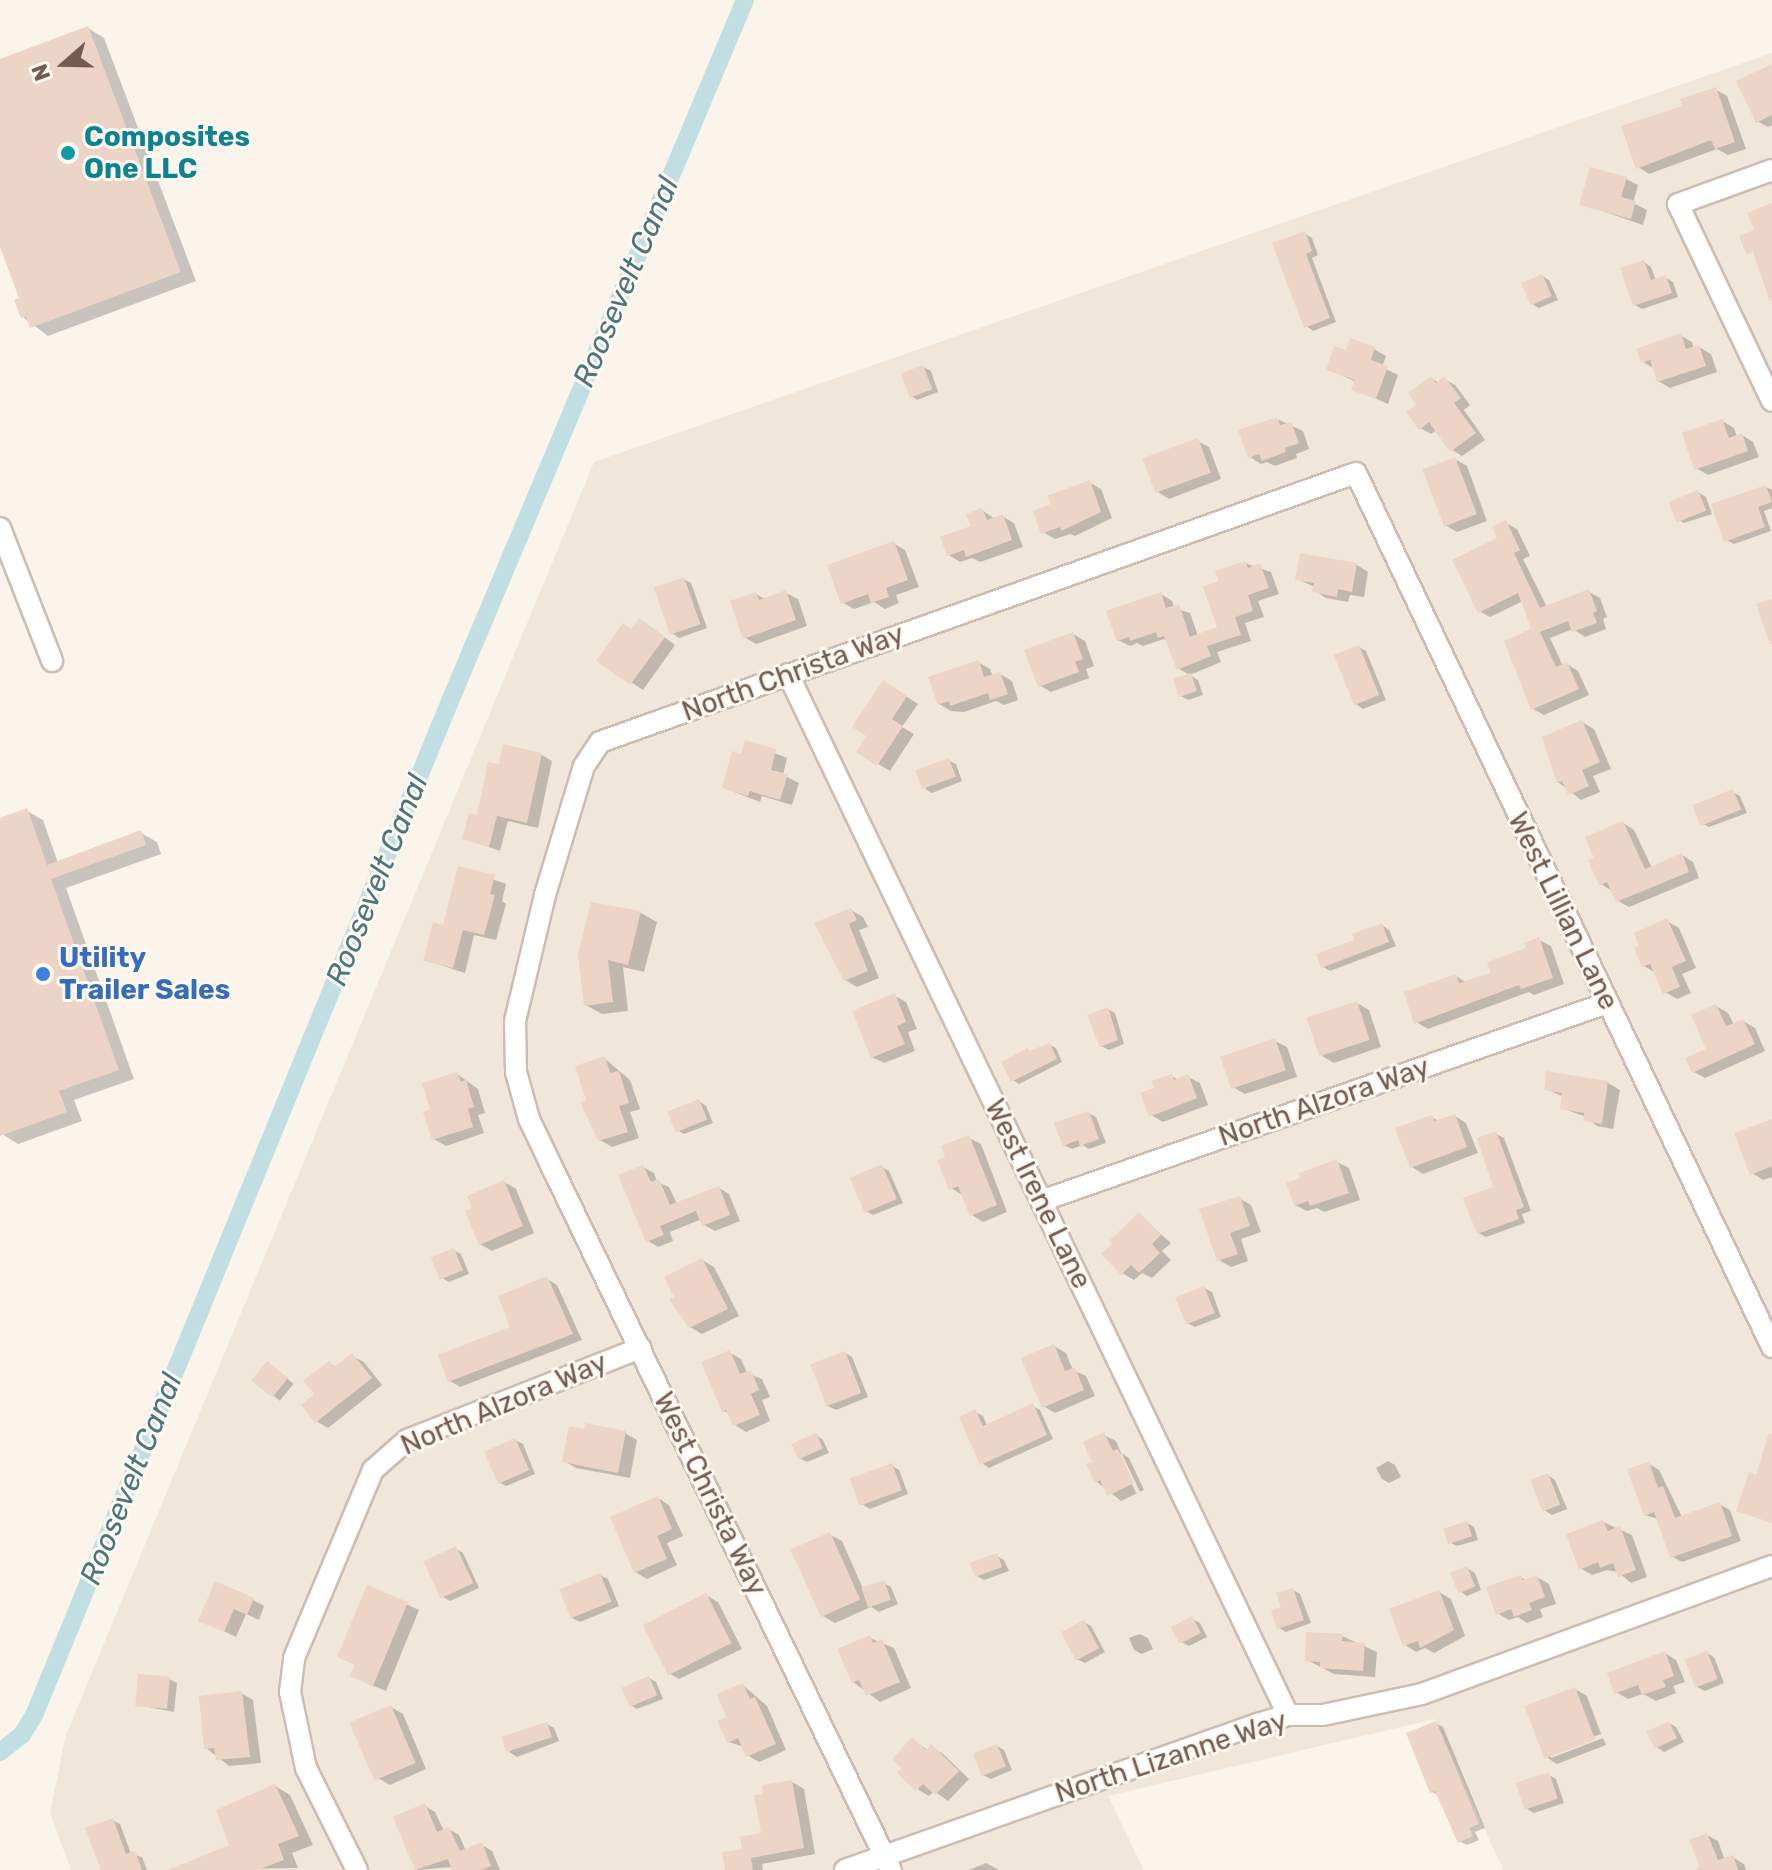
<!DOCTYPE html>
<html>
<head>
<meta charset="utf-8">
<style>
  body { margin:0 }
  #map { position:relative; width:1772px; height:1870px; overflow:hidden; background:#faf4eb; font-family:Rubik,sans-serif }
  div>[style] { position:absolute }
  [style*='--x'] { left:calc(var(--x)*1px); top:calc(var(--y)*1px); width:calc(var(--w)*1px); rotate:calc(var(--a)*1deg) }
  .residential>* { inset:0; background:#f1e6da }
  .shadow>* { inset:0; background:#0003; transform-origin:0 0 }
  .canal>* { height:18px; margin:-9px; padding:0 9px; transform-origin:9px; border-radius:9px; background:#c1dfe2 }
  .building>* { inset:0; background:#ecd4c6; transform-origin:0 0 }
  .roads { filter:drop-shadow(2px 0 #ccbcb2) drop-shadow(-2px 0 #ccbcb2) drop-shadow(0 2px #ccbcb2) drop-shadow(0 -2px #ccbcb2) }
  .minor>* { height:20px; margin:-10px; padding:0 10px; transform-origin:10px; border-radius:10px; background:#fff }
  .dots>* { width:22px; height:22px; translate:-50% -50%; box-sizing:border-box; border:4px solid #fdf8f1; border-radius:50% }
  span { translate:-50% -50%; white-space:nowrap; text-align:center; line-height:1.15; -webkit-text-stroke:6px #fdf8f1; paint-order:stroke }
  .culture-label { font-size:28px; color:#0d838f; font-weight:700 }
  .left { translate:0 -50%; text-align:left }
  .street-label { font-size:28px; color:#735b51 }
  .shop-label { font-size:28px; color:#366cbe; font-weight:700 }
  .water-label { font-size:30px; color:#4a767c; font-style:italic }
  .north { position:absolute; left:24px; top:24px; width:80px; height:80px; -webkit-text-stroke:6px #fdf8f1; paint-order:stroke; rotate:250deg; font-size:22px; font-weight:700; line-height:32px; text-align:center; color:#735b51 }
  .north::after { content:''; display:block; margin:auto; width:28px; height:36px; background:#735b51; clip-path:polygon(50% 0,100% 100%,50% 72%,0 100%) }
</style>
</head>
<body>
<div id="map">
  <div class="residential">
    <i style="clip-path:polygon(1772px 53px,1772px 1870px,1503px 1870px,1435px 1719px,1108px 1796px,1144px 1870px,71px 1870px,50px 1813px,66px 1735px,594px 462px)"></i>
  </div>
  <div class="shadow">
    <i style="clip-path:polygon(88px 28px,104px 38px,196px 281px,48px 336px,23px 317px,22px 299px,0 242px,0 61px)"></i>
    <i style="clip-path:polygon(1772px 67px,1772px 125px,1768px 127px,1757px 121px)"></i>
    <i style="clip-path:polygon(1715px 89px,1727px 96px,1746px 149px,1728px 155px,1717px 149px,1649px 174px,1638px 167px,1685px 107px)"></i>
    <i style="clip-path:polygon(1626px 179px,1638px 185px,1633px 203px,1647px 210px,1643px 225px,1582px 204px)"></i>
    <i style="clip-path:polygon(1304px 233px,1312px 238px,1318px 255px,1312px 258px,1336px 322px,1313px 331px,1306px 326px)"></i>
    <i style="clip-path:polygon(1644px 262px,1651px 267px,1656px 281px,1665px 277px,1673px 282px,1678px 297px,1642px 309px,1635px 305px)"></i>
    <i style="clip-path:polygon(1542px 276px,1549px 280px,1558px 300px,1539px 308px,1532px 304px)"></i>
    <i style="clip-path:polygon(1680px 335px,1692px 342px,1694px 349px,1699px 347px,1711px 354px,1717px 372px,1670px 388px,1658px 381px,1655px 369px,1643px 362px)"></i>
    <i style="clip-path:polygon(1374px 349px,1386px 356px,1382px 367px,1398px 375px,1388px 404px,1354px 389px,1356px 382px,1328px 369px,1347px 353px)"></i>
    <i style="clip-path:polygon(923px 367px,931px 371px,938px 392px,917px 400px,910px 395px)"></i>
    <i style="clip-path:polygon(1431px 378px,1439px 383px,1444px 379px,1455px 385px,1470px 405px,1464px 410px,1485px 440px,1462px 456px,1452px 450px,1437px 430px,1431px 434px,1420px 428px,1419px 405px)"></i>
    <i style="clip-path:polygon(1277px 419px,1303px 431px,1309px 449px,1296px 454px,1297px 458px,1275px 466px,1267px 462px,1261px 464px,1250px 457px)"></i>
    <i style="clip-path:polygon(1722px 421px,1734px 428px,1737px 437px,1742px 435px,1753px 442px,1759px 457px,1708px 475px,1696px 468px)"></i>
    <i style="clip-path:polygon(1197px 441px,1209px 447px,1221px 479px,1169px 499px,1158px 492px)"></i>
    <i style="clip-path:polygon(1455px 459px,1467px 466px,1487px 521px,1457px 532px,1445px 525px)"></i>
    <i style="clip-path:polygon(1089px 482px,1101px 489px,1112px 518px,1075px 536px,1070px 534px,1055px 539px,1043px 532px,1053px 505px)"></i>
    <i style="clip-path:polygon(1766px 487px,1772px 490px,1772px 508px,1764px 511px,1771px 531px,1734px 544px,1726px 540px)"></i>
    <i style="clip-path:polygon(1698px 492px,1706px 497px,1712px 514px,1684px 523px,1676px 519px)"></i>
    <i style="clip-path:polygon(982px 510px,995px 519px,1002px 516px,1014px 523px,1023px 547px,980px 562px,972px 558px,960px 562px,949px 555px,973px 527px)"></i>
    <i style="clip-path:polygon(1506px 523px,1517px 529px,1530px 556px,1523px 559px,1547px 607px,1589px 592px,1600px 598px,1607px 617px,1603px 619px,1606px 629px,1585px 637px,1573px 629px,1550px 638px,1563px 666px,1567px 664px,1578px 671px,1589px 695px,1544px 715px,1533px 709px,1534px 630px,1523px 601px,1490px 617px,1479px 611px)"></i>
    <i style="clip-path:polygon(893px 543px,905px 550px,919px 587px,896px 595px,899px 603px,885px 609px,874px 602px,854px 609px,842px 602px)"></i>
    <i style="clip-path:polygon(1245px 563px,1271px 572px,1279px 594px,1258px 601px,1264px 617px,1245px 623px,1251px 641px,1217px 652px,1221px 662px,1190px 675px,1179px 669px,1168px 642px,1164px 639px,1143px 646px,1137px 643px,1130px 646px,1118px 640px,1161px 594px,1172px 601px,1174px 608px,1190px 613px,1198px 636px,1219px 628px,1221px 583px)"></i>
    <i style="clip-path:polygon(1357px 565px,1368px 572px,1364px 597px,1350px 595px,1348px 602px,1326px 598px,1315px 591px,1315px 587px,1297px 579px)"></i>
    <i style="clip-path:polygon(684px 579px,691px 583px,707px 628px,679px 638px,672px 633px)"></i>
    <i style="clip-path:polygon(786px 593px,798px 599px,807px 626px,756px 644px,744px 637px,756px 594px,766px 600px)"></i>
    <i style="clip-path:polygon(651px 627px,675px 645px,643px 690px,599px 661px,632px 631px)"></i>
    <i style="clip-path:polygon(1073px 634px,1085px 641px,1094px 666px,1086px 669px,1089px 678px,1051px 692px,1039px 685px)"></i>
    <i style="clip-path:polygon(1359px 647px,1366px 651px,1386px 700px,1363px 709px,1356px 704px)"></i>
    <i style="clip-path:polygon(978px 662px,990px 669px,993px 677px,1000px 674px,1012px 681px,1018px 700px,1004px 705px,996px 701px,964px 712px,951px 711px,939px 704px)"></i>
    <i style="clip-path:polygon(1190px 675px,1198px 680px,1203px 695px,1188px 700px,1181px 696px)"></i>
    <i style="clip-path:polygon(895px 689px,918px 704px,902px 727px,914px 734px,890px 771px,878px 764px)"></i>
    <i style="clip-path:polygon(1582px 722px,1594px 729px,1611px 769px,1593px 776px,1600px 792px,1581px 800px,1558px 782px)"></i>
    <i style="clip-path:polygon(747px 742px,787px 758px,783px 775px,799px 783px,792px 805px,762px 796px,760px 802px,724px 788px)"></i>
    <i style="clip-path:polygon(542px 755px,552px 761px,538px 828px,508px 821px,500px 851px,464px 838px,478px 818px,500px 766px)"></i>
    <i style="clip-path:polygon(948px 760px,956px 764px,962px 781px,932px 793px,925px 789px)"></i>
    <i style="clip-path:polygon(1733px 792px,1740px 796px,1747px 813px,1709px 827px,1701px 823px)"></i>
    <i style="clip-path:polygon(27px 811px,43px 820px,58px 863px,141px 833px,157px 842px,161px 854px,66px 888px,134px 1079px,74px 1100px,82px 1121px,18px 1144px,2px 1134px,0 1129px,0 820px)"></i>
    <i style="clip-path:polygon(1623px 823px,1634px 830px,1652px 868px,1682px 855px,1693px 862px,1699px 878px,1629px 907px,1618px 901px,1612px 891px,1601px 884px,1597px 859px)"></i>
    <i style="clip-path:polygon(460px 868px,506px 884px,502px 901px,506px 904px,496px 940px,474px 935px,465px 973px,425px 960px,445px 927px)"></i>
    <i style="clip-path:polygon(592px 904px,641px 913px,657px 922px,644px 972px,623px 967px,628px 1011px,602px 1014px,586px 1005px)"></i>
    <i style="clip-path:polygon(851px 910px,863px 917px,868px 927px,859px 930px,879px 978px,857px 987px,845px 980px,817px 924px)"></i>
    <i style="clip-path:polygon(1667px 921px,1679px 928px,1696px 968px,1682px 974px,1691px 993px,1677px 999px,1665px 992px,1657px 974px,1644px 966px)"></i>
    <i style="clip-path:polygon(1382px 925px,1389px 930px,1396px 946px,1330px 971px,1323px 967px)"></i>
    <i style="clip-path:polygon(1539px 940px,1551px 946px,1564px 984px,1534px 995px,1529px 992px,1428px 1029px,1416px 1022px,1456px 976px,1467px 983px,1493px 974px)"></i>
    <i style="clip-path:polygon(895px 996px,906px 1002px,917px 1029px,908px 1032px,915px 1051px,884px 1063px,872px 1057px)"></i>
    <i style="clip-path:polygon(1357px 1003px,1369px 1010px,1381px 1047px,1334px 1063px,1322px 1056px)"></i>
    <i style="clip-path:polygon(1716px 1006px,1728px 1013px,1734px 1025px,1743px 1021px,1755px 1028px,1765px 1051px,1705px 1078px,1694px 1072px,1708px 1050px)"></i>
    <i style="clip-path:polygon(1108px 1009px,1115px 1013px,1124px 1044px,1109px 1050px,1101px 1046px)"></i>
    <i style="clip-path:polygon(1275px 1041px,1287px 1047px,1297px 1077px,1245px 1094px,1233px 1087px)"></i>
    <i style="clip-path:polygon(1050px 1045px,1056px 1048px,1062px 1062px,1019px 1084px,1013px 1080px,1031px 1052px)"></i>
    <i style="clip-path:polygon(604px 1058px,630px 1080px,640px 1109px,630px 1112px,639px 1138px,612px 1147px,600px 1140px,588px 1102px)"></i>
    <i style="clip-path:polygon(457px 1074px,478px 1089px,485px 1113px,478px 1115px,484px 1133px,446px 1146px,434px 1139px,432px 1110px)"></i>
    <i style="clip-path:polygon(1548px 1074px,1608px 1083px,1620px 1090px,1613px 1129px,1597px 1126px,1586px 1117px,1562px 1108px,1564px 1097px,1546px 1089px)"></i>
    <i style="clip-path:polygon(1171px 1076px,1179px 1080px,1188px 1077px,1200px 1083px,1208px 1105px,1163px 1122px,1151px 1115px,1156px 1089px)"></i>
    <i style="clip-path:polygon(699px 1101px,706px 1106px,713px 1123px,684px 1134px,677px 1130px)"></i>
    <i style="clip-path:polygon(1089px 1113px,1096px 1117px,1106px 1143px,1089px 1149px,1082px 1145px,1072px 1149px,1064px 1145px)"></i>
    <i style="clip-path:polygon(1455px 1116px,1466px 1123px,1478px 1153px,1423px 1174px,1412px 1167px,1431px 1117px,1439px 1121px)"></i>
    <i style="clip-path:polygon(1772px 1122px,1772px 1177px,1763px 1180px,1752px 1173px)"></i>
    <i style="clip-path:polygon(1496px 1134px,1504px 1138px,1531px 1211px,1522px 1214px,1525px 1223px,1486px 1237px,1478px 1233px,1496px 1188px)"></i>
    <i style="clip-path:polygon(969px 1138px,981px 1144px,1007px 1212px,983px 1222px,972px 1215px,962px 1195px,951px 1188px,948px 1158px)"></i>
    <i style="clip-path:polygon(1337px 1162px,1349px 1168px,1360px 1200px,1324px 1212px,1317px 1208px,1307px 1211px,1295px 1205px)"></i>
    <i style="clip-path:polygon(643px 1167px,654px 1173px,657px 1182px,669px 1187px,677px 1204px,719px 1188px,729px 1194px,740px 1221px,715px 1231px,704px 1225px,702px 1219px,670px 1232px,673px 1241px,658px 1247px,648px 1241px)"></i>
    <i style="clip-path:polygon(882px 1167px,889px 1171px,903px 1203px,873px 1215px,866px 1211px)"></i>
    <i style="clip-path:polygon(504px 1182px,516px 1189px,534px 1233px,492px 1251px,480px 1244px)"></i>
    <i style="clip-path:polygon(1239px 1198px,1251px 1205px,1261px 1232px,1241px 1239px,1248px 1261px,1231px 1267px,1219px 1260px)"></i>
    <i style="clip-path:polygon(1139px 1215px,1171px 1243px,1162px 1251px,1171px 1260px,1152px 1278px,1142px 1273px,1134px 1280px,1122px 1273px)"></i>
    <i style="clip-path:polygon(453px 1250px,461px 1254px,469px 1274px,449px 1282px,442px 1278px)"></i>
    <i style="clip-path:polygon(702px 1260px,714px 1267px,739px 1316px,702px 1334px,690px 1327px)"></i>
    <i style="clip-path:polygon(547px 1279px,557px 1285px,582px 1340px,460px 1387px,450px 1381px,513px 1328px)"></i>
    <i style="clip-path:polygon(1204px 1288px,1212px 1292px,1221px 1317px,1195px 1327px,1187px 1323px)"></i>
    <i style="clip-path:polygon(1054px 1346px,1066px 1353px,1073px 1370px,1086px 1376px,1095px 1396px,1055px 1413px,1043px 1406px)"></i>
    <i style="clip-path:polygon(729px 1352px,741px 1359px,747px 1373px,762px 1379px,770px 1397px,762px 1400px,770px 1421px,746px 1432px,735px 1425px,730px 1414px,724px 1411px)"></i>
    <i style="clip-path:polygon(845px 1353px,852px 1357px,868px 1397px,836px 1410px,828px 1406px)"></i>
    <i style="clip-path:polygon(352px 1356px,364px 1362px,382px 1385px,328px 1428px,316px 1421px,317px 1394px,329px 1363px,337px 1368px)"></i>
    <i style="left:268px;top:1363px;width:33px;height:22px;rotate:39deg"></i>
    <i style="clip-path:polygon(1033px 1406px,1040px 1410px,1053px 1439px,989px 1468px,982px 1463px,975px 1412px,983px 1416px,987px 1426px)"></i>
    <i style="clip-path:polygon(625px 1433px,637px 1440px,630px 1478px,576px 1468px,564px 1461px)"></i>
    <i style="clip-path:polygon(816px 1435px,823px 1440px,829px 1453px,807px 1462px,799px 1458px)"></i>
    <i style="clip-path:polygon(evenodd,1104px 1435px,1116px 1441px,1121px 1453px,1129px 1458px,1144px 1490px,1121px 1501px,1096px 1481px,1094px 1463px,1104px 1435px,1118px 1454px,1122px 1454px,1140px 1492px,1136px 1493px,1118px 1454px)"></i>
    <i style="clip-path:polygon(515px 1440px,523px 1444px,535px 1474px,506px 1486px,498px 1482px)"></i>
    <i style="clip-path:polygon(1388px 1461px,1395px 1465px,1401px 1477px,1389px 1483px,1382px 1479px,1376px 1468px)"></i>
    <i style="clip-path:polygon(1649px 1464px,1659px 1470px,1682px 1517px,1719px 1504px,1730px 1510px,1741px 1541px,1682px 1562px,1671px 1556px,1658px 1519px,1645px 1515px)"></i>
    <i style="clip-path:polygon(891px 1465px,899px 1470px,908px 1494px,870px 1509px,862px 1504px)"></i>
    <i style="clip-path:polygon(1548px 1475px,1555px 1480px,1567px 1509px,1552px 1515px,1544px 1510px)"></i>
    <i style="clip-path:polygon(658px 1498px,669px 1505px,683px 1536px,667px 1543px,677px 1565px,647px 1579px,635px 1572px)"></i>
    <i style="clip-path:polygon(1603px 1522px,1632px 1535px,1647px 1577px,1631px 1583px,1618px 1572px,1607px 1570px,1592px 1575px,1580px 1568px)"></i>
    <i style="clip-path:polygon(1467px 1523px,1474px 1527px,1478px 1540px,1457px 1546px,1449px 1542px)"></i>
    <i style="clip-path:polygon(830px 1535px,842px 1541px,864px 1591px,884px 1583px,891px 1587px,898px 1604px,879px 1612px,871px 1607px,835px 1623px,823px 1616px)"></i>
    <i style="clip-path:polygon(455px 1548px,463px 1553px,479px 1588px,450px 1601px,443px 1597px)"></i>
    <i style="clip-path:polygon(997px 1556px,1004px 1560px,1009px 1571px,984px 1580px,977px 1576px)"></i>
    <i style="clip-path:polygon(1467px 1568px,1475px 1573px,1481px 1590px,1467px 1596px,1460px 1591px)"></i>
    <i style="clip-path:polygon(600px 1575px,608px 1579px,619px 1606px,580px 1622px,572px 1618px)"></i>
    <i style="clip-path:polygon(1521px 1577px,1527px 1581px,1537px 1577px,1549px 1584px,1556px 1604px,1540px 1609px,1543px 1617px,1527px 1623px,1518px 1617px,1509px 1620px,1497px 1613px)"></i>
    <i style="clip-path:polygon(368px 1587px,419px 1610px,386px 1691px,364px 1682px,357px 1665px)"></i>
    <i style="clip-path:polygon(1293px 1590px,1300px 1594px,1311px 1623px,1286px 1632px,1279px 1628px,1283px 1608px)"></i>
    <i style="clip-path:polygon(1439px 1592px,1451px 1599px,1465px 1636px,1434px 1653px,1425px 1648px,1416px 1652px,1405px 1645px)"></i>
    <i style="clip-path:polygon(706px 1595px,718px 1602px,742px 1649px,679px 1679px,667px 1672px)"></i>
    <i style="clip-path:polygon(253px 1600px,264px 1606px,259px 1620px,246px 1614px,236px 1637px,201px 1620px)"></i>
    <i style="clip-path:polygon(1192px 1619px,1200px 1623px,1207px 1637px,1189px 1646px,1181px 1642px)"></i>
    <i style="clip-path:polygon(1084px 1622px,1091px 1626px,1105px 1652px,1085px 1663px,1077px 1659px)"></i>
    <i style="clip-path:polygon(1140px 1634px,1148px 1638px,1153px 1649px,1142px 1654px,1134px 1650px,1129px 1638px)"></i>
    <i style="clip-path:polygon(1342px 1636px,1377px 1652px,1375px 1677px,1334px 1674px,1307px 1660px)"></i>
    <i style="clip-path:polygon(870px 1638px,894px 1648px,911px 1688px,880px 1702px,853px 1682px)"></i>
    <i style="clip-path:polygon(1665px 1653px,1676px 1660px,1685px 1682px,1673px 1686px,1676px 1693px,1656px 1701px,1643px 1694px,1628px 1699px,1616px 1692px)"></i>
    <i style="clip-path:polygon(1707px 1653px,1714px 1657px,1724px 1683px,1705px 1691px,1697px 1687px)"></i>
    <i style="clip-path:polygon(649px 1678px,656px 1682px,663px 1699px,637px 1709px,630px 1705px)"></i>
    <i style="clip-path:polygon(169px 1679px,177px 1683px,174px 1712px,137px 1705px)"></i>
    <i style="clip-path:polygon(743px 1685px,767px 1706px,786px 1750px,759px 1762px,747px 1755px,744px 1747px,729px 1742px,729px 1718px)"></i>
    <i style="clip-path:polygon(1575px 1689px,1587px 1696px,1601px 1734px,1551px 1753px,1551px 1758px,1603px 1738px,1606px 1745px,1557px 1764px,1546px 1757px)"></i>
    <i style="clip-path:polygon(241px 1693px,253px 1700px,261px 1763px,229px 1766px,206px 1748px)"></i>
    <i style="clip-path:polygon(391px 1707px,403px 1714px,426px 1769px,390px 1785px,378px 1778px)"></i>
    <i style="clip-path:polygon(1435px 1723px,1443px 1727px,1485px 1828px,1475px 1832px,1479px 1840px,1467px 1845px,1459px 1841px,1440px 1796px,1432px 1792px)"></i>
    <i style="clip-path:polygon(1669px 1723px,1676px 1727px,1684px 1742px,1664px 1752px,1656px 1747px)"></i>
    <i style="clip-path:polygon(547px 1724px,554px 1728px,559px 1741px,517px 1757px,509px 1752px)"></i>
    <i style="clip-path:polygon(913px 1740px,928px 1750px,932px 1747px,943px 1754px,969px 1779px,948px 1801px,934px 1791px,929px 1796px,917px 1789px)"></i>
    <i style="clip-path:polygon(997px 1746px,1004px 1750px,1012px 1770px,991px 1779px,983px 1775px)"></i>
    <i style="clip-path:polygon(1549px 1775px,1556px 1779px,1564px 1803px,1534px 1813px,1527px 1809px)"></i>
    <i style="clip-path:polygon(792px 1782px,804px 1789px,815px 1854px,762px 1864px,763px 1870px,727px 1870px,764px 1834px)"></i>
    <i style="clip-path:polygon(275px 1786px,290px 1795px,313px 1845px,292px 1853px,298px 1868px,191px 1870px,232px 1847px)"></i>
    <i style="clip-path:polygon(425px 1806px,435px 1812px,444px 1831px,449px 1829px,459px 1835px,466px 1851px,482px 1845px,492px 1851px,500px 1870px,454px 1870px,453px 1867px,417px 1870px,395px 1818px)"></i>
    <i style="clip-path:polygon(112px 1820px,120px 1824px,131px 1854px,142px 1857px,147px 1870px,103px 1870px)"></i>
    <i style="clip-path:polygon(1707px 1835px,1718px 1841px,1725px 1860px,1732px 1857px,1744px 1864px,1746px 1870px,1703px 1870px)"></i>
    <i style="clip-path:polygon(986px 1863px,999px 1870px,969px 1870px)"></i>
  </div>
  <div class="canal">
    <i style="--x:0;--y:1752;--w:28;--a:-38"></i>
    <i style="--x:22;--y:1735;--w:26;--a:-59"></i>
    <i style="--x:35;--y:1713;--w:1101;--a:-67.7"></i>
    <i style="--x:453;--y:694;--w:753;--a:-67.18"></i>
  </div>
  <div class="building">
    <i style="clip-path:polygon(88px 26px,181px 272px,30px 328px,26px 316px,21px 318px,14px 300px,19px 298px,0 247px,0 59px)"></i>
    <i style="clip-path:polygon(1772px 64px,1772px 115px,1756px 123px,1736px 81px)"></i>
    <i style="clip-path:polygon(1716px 87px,1735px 142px,1715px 149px,1711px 140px,1636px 169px,1621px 126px,1682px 106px,1680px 99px)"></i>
    <i style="clip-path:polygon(1590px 167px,1627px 177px,1621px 197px,1636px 201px,1631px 219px,1579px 205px)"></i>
    <i style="clip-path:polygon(1772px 203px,1772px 301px,1770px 302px,1753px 252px,1746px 254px,1739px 236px,1754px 230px,1747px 213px)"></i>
    <i style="clip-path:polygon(1305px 231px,1312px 251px,1306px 254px,1330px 318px,1304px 328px,1272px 243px)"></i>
    <i style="clip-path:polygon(1644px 260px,1651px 280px,1666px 275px,1672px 293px,1633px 306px,1620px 268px)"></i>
    <i style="left:1542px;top:274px;width:24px;height:23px;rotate:66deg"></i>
    <i style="clip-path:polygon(1681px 333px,1686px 349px,1699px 345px,1706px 366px,1657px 382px,1650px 360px,1641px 363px,1636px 349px)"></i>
    <i style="clip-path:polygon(1350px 338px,1375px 347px,1371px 360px,1388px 366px,1376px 399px,1351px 390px,1355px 380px,1326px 370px,1334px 346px,1346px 350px)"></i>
    <i style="left:923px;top:365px;width:26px;height:24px;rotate:69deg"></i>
    <i style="clip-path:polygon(1431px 376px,1436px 383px,1444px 376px,1461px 398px,1454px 403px,1476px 433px,1450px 452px,1429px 422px,1419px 430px,1406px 412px,1416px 405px,1408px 393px)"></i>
    <i style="clip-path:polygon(1277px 417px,1280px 425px,1291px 422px,1299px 443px,1285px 448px,1286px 452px,1262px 461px,1259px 454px,1248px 458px,1238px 430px)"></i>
    <i style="clip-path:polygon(1722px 419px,1729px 438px,1742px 433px,1748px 451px,1694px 470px,1682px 433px)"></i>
    <i style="left:1198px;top:438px;width:37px;height:59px;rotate:70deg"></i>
    <i style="left:1455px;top:457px;width:61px;height:35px;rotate:69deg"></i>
    <i style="clip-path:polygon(1090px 480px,1101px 512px,1061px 531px,1060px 527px,1041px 534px,1033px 511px,1051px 504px,1047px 496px)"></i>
    <i style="clip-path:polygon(1766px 485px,1772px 502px,1758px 507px,1765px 527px,1724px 542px,1711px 504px)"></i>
    <i style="left:1698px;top:490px;width:22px;height:32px;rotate:68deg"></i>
    <i style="clip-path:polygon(982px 508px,987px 520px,1003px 514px,1012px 540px,966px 557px,964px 550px,947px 556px,940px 537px,971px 526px,966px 514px)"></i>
    <i style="clip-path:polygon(1506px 520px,1520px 550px,1514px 553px,1540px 608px,1589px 589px,1597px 611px,1593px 613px,1597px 623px,1572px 632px,1568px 621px,1540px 632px,1556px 667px,1567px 662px,1579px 689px,1531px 710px,1504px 641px,1531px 629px,1518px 593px,1478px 613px,1452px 560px,1497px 538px,1492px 527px)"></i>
    <i style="clip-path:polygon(894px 541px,908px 580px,886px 588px,889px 597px,871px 603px,868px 594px,841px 604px,827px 565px)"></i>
    <i style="clip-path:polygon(1300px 553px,1357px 563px,1352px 592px,1338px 589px,1337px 597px,1312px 592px,1314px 583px,1295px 580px)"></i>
    <i style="clip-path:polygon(1245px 561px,1248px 568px,1260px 563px,1269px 588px,1248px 595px,1253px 611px,1235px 617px,1241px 635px,1207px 646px,1211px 656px,1177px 670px,1164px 636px,1158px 638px,1156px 632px,1130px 641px,1129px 637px,1117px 641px,1106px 611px,1161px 592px,1166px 608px,1179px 604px,1190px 637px,1217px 627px,1203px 587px,1218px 581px,1215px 571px)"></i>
    <i style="left:684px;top:577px;width:50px;height:32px;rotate:71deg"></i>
    <i style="clip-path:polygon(786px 590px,796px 620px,743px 639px,730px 601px,756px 592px,759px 600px)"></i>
    <i style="clip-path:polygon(1772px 599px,1772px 644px,1770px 644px,1756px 604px)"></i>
    <i style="clip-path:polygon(639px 618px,665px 637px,630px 685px,596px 661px,623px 623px,631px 629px)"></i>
    <i style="clip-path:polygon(1073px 632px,1083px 659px,1075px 662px,1079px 672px,1038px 687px,1024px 650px)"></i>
    <i style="left:1359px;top:645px;width:54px;height:27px;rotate:68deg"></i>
    <i style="clip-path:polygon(979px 660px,984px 677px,1000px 672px,1008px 694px,990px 700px,988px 693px,950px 706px,949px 701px,938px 705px,928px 677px)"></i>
    <i style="left:1191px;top:673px;width:19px;height:19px;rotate:72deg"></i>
    <i style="clip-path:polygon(883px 680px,907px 696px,892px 719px,903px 726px,877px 766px,856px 752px,866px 736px,852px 727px)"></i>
    <i style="clip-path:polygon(1582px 720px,1600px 762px,1582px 770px,1589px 786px,1568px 795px,1562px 781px,1557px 783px,1542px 737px)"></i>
    <i style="clip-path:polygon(745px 740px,776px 749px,771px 770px,788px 774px,780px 800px,750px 791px,748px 796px,722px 788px,732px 751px,741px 754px)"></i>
    <i style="clip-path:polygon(503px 744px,542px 753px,527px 823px,497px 816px,489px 847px,462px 839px,469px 813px,477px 815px,488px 762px,499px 764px)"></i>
    <i style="left:949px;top:758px;width:20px;height:36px;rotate:70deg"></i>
    <i style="left:1733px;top:789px;width:22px;height:44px;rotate:68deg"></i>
    <i style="clip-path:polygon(27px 808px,47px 865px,141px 830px,146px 845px,51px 879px,119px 1070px,59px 1091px,67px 1112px,0 1136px,0 818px)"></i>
    <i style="clip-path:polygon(1623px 821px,1645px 869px,1682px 853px,1689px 872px,1616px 902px,1607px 882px,1599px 886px,1588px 860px,1594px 858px,1585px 837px)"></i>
    <i style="clip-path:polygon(458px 866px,495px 875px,490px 894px,495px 895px,484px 935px,463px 930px,453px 968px,423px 961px,433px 922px,443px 925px)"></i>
    <i style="clip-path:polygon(591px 902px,641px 911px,628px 965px,608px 960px,613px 1002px,584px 1006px,578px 954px)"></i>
    <i style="clip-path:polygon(851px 908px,857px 920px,849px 924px,868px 971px,844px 981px,814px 923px)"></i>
    <i style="clip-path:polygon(1667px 918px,1686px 961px,1672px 967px,1680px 987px,1663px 994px,1650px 964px,1642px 967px,1634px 948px,1639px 946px,1634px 933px)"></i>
    <i style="clip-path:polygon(1382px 923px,1389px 942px,1321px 968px,1316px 954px,1354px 940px,1352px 934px)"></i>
    <i style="clip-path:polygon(1539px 937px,1553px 978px,1521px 989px,1519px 985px,1414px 1024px,1404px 992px,1456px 974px,1459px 983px,1490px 973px,1487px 962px,1526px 948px,1524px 943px)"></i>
    <i style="clip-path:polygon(895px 993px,906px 1022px,897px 1026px,905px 1044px,871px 1058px,852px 1011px)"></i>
    <i style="left:1357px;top:1001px;width:41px;height:53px;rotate:72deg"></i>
    <i style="clip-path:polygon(1716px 1004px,1726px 1026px,1743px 1019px,1755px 1044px,1692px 1073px,1685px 1058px,1706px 1049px,1691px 1015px)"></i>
    <i style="clip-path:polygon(1108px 1007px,1118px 1040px,1100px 1047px,1087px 1015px)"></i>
    <i style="left:1275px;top:1038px;width:34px;height:58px;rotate:71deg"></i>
    <i style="clip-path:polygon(1050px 1043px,1057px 1059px,1011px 1082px,1001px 1062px,1028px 1048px,1029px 1051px)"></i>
    <i style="clip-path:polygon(605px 1056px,610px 1073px,619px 1071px,629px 1103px,619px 1106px,628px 1132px,598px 1141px,580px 1102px,586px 1100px,575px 1066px)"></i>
    <i style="clip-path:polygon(1546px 1071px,1608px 1081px,1602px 1124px,1583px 1121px,1584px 1113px,1560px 1109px,1562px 1093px,1544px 1090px)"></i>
    <i style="clip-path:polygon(457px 1072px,461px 1082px,466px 1080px,474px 1107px,468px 1109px,473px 1127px,432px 1140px,423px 1112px,430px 1109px,422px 1083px)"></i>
    <i style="clip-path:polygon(1172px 1074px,1174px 1080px,1188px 1074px,1197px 1098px,1149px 1117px,1140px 1093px,1154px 1088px,1151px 1081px)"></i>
    <i style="left:699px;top:1099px;width:22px;height:34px;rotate:68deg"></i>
    <i style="clip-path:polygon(1089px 1111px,1099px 1139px,1080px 1146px,1078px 1140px,1063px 1146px,1054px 1123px)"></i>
    <i style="clip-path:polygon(1455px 1114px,1467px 1147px,1410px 1168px,1395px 1128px,1432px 1115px,1434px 1121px)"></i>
    <i style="clip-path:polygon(1772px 1119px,1772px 1166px,1750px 1175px,1734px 1133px)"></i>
    <i style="clip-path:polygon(1496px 1131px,1524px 1207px,1516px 1210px,1519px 1219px,1477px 1234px,1463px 1198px,1493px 1187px,1477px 1138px)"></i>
    <i style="clip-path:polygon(969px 1135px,997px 1205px,970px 1216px,958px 1186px,949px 1190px,937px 1160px,945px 1157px,941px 1146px)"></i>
    <i style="clip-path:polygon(1337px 1159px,1349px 1193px,1310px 1206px,1308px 1201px,1294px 1206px,1286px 1183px,1300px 1178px,1299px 1173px)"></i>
    <i style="left:882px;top:1164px;width:38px;height:35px;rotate:67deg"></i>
    <i style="clip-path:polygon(643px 1165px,651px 1182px,659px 1179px,670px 1205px,719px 1186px,730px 1215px,702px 1226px,696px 1211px,660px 1226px,664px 1235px,646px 1242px,618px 1175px)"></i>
    <i style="clip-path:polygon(504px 1180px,523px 1226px,479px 1245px,465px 1211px,472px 1208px,467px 1196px)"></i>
    <i style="clip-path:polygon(1240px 1196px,1250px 1226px,1230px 1233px,1238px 1254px,1217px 1261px,1199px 1209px)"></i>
    <i style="clip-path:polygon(1139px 1212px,1161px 1235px,1152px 1244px,1160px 1253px,1139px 1273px,1131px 1265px,1121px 1275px,1101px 1254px,1112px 1244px,1109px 1241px)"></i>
    <i style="left:454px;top:1248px;width:24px;height:25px;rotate:68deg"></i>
    <i style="clip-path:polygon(702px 1258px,728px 1309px,689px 1328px,669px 1299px,674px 1297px,664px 1277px)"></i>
    <i style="clip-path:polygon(547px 1276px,573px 1334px,448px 1382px,438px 1355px,510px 1327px,498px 1296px)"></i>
    <i style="left:1204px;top:1286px;width:29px;height:31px;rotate:68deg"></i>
    <i style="clip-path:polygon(1054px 1344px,1065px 1371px,1075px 1367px,1084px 1390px,1042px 1408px,1021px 1358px)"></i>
    <i style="clip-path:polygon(730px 1350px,740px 1374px,751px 1370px,759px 1390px,751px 1394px,760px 1415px,733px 1426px,726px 1410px,722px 1412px,701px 1362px)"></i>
    <i style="left:845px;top:1351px;width:45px;height:37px;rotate:69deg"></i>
    <i style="clip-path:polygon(352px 1353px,372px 1378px,315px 1423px,301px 1405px,314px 1394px,303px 1381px,329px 1361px,334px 1367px)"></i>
    <i style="left:267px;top:1361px;width:27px;height:25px;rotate:39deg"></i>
    <i style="clip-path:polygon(1033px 1403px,1047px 1435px,980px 1465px,959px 1417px,975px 1409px,983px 1426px)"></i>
    <i style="clip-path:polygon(585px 1423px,626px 1431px,618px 1473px,562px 1462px,569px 1426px,584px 1429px)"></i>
    <i style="clip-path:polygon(1104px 1432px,1113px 1451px,1118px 1449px,1134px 1483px,1107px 1496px,1100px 1480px,1095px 1483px,1086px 1464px,1092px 1462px,1083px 1442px)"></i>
    <i style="left:816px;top:1433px;width:17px;height:27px;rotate:66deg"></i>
    <i style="clip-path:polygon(1769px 1433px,1772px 1434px,1772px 1523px,1736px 1511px,1749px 1472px,1756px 1475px)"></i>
    <i style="left:515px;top:1438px;width:35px;height:34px;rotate:66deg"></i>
    <i style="clip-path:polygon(1649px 1462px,1658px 1488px,1663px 1486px,1675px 1518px,1720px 1502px,1732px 1536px,1670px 1558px,1654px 1512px,1644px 1516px,1627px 1469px)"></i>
    <i style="left:892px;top:1463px;width:29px;height:45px;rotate:70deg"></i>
    <i style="left:1548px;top:1473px;width:34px;height:19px;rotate:69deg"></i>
    <i style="clip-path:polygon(658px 1496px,672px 1529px,657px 1536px,667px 1559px,634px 1573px,610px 1517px)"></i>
    <i style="clip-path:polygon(1603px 1520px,1608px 1531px,1620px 1526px,1636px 1570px,1618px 1577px,1613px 1563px,1600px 1568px,1598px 1562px,1579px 1570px,1566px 1534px)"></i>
    <i style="left:1467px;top:1521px;width:16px;height:25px;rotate:72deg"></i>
    <i style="left:830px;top:1532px;width:74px;height:43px;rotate:66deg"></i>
    <i style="left:456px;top:1546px;width:41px;height:36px;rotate:65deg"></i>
    <i style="left:997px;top:1553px;width:15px;height:29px;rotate:70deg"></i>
    <i style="left:1467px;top:1566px;width:22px;height:18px;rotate:68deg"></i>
    <i style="left:600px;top:1573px;width:31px;height:44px;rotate:68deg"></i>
    <i style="clip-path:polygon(1521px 1575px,1523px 1580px,1537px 1575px,1545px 1597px,1529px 1603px,1532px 1610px,1514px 1617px,1511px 1609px,1496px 1615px,1486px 1587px)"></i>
    <i style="left:884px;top:1580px;width:21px;height:24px;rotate:71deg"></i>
    <i style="clip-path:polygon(215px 1581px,254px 1598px,247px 1615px,234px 1609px,224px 1632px,198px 1621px)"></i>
    <i style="clip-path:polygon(367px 1585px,408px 1602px,373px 1686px,350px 1676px,355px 1665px,337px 1657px)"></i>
    <i style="clip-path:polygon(1293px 1588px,1304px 1620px,1277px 1629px,1271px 1610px,1281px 1607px,1276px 1593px)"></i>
    <i style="clip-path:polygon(1439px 1590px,1454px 1630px,1420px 1648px,1418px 1641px,1403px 1646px,1389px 1609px)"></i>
    <i style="left:706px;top:1593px;width:56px;height:71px;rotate:63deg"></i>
    <i style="left:1192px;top:1616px;width:19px;height:24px;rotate:62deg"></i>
    <i style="left:1084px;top:1620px;width:32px;height:26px;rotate:62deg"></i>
    <i style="clip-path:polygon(1306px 1632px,1343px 1634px,1342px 1641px,1365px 1643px,1363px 1671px,1320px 1668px,1320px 1662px,1305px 1661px)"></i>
    <i style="clip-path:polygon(870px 1635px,873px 1643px,882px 1639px,900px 1682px,866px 1696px,859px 1680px,852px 1683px,837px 1649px)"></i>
    <i style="clip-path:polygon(1665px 1651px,1674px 1676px,1663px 1680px,1666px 1687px,1642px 1695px,1638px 1685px,1614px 1694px,1607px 1673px)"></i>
    <i style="left:1707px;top:1651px;width:30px;height:24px;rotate:69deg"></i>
    <i style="left:138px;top:1674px;width:32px;height:32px;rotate:5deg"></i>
    <i style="left:649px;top:1676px;width:21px;height:30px;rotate:67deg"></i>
    <i style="clip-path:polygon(743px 1683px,750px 1699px,755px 1697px,776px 1744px,746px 1757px,738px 1738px,727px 1743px,717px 1721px,726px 1717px,717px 1694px)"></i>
    <i style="left:1575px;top:1687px;width:56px;height:54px;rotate:69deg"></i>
    <i style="clip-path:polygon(242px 1691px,250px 1757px,216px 1760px,214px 1748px,204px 1749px,199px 1696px)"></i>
    <i style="left:391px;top:1705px;width:63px;height:45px;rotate:67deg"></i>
    <i style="clip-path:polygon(1436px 1721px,1479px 1824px,1469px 1828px,1473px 1836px,1458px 1843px,1435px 1791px,1430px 1793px,1406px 1733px)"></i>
    <i style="left:1669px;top:1721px;width:19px;height:25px;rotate:65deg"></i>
    <i style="left:547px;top:1722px;width:16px;height:48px;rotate:72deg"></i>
    <i style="clip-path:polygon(912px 1737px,926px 1750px,931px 1744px,959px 1771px,935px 1795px,923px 1784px,916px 1791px,897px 1773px,901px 1768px,892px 1759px)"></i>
    <i style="left:997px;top:1744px;width:24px;height:26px;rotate:68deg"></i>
    <i style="left:1549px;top:1772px;width:28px;height:35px;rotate:72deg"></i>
    <i style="clip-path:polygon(792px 1780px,804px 1848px,751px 1858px,753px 1870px,725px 1870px,722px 1852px,742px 1849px,740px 1837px,761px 1833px,754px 1795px,763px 1794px,762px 1785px)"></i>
    <i style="clip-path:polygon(275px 1784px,299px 1836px,278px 1844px,284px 1860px,257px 1870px,168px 1870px,229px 1845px,216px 1810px)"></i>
    <i style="clip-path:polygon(425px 1803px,437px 1832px,449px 1827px,460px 1851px,482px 1842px,491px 1866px,481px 1870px,452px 1870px,448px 1859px,415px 1870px,393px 1817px)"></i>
    <i style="clip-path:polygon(113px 1818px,126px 1854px,135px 1851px,142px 1870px,101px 1870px,85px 1828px)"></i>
    <i style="clip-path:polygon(1707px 1833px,1718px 1860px,1733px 1855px,1738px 1870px,1696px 1870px,1700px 1867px,1689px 1840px)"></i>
  </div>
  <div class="roads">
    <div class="minor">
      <i style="--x:1772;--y:170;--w:100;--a:160.1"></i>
      <i style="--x:1678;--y:204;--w:218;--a:64.5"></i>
      <i style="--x:0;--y:528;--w:143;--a:68.6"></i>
      <i style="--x:788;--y:674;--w:1155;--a:64.34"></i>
      <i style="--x:1041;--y:1201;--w:600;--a:-19.28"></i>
      <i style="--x:357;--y:1870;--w:114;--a:-116.6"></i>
      <i style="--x:306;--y:1768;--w:78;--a:-101.9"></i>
      <i style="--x:290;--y:1692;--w:34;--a:-83"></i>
      <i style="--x:294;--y:1658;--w:204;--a:-67.2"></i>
      <i style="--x:373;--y:1470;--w:45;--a:-41.4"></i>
      <i style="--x:407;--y:1440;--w:251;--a:-21.5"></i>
      <i style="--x:845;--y:1870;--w:437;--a:-19.5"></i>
      <i style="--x:1257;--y:1724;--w:32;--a:-16"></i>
      <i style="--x:1288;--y:1715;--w:35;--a:0"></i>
      <i style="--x:1323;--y:1715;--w:101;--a:-12"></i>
      <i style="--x:1422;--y:1694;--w:373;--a:-20.1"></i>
      <i style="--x:891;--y:1870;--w:783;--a:-115.75"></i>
      <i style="--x:551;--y:1165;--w:51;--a:-115.6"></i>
      <i style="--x:529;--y:1119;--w:49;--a:-105.5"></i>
      <i style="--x:516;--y:1072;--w:51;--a:-91.1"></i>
      <i style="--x:515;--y:1021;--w:130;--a:-76.6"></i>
      <i style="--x:545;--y:895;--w:135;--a:-73.2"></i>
      <i style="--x:584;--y:766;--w:29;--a:-56"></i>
      <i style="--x:600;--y:742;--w:802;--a:-19.59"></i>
      <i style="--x:1356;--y:473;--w:968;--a:64.55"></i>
    </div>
  </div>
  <div class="dots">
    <i style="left:68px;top:153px;background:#0f9aa8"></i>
    <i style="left:43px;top:974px;background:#3f7fe0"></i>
  </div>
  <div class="culture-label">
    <span class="left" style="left:84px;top:153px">Composites<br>One LLC</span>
  </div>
  <div class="street-label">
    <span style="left:793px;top:673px;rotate:-20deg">North Christa Way</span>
    <span style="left:1563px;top:911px;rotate:64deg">West Lillian Lane</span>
    <span style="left:1324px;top:1102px;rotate:-19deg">North Alzora Way</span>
    <span style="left:1038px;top:1194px;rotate:64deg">West Irene Lane</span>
    <span style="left:504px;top:1404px;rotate:-23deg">North Alzora Way</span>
    <span style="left:710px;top:1494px;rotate:64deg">West Christa Way</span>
    <span style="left:1171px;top:1757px;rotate:-18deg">North Lizanne Way</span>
  </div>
  <div class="shop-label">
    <span class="left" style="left:59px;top:974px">Utility<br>Trailer Sales</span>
  </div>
  <div class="water-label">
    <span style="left:626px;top:282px;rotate:-67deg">Roosevelt Canal</span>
    <span style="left:377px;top:880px;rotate:-68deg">Roosevelt Canal</span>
    <span style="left:131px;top:1479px;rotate:-68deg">Roosevelt Canal</span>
  </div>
  <div class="north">N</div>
</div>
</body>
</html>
